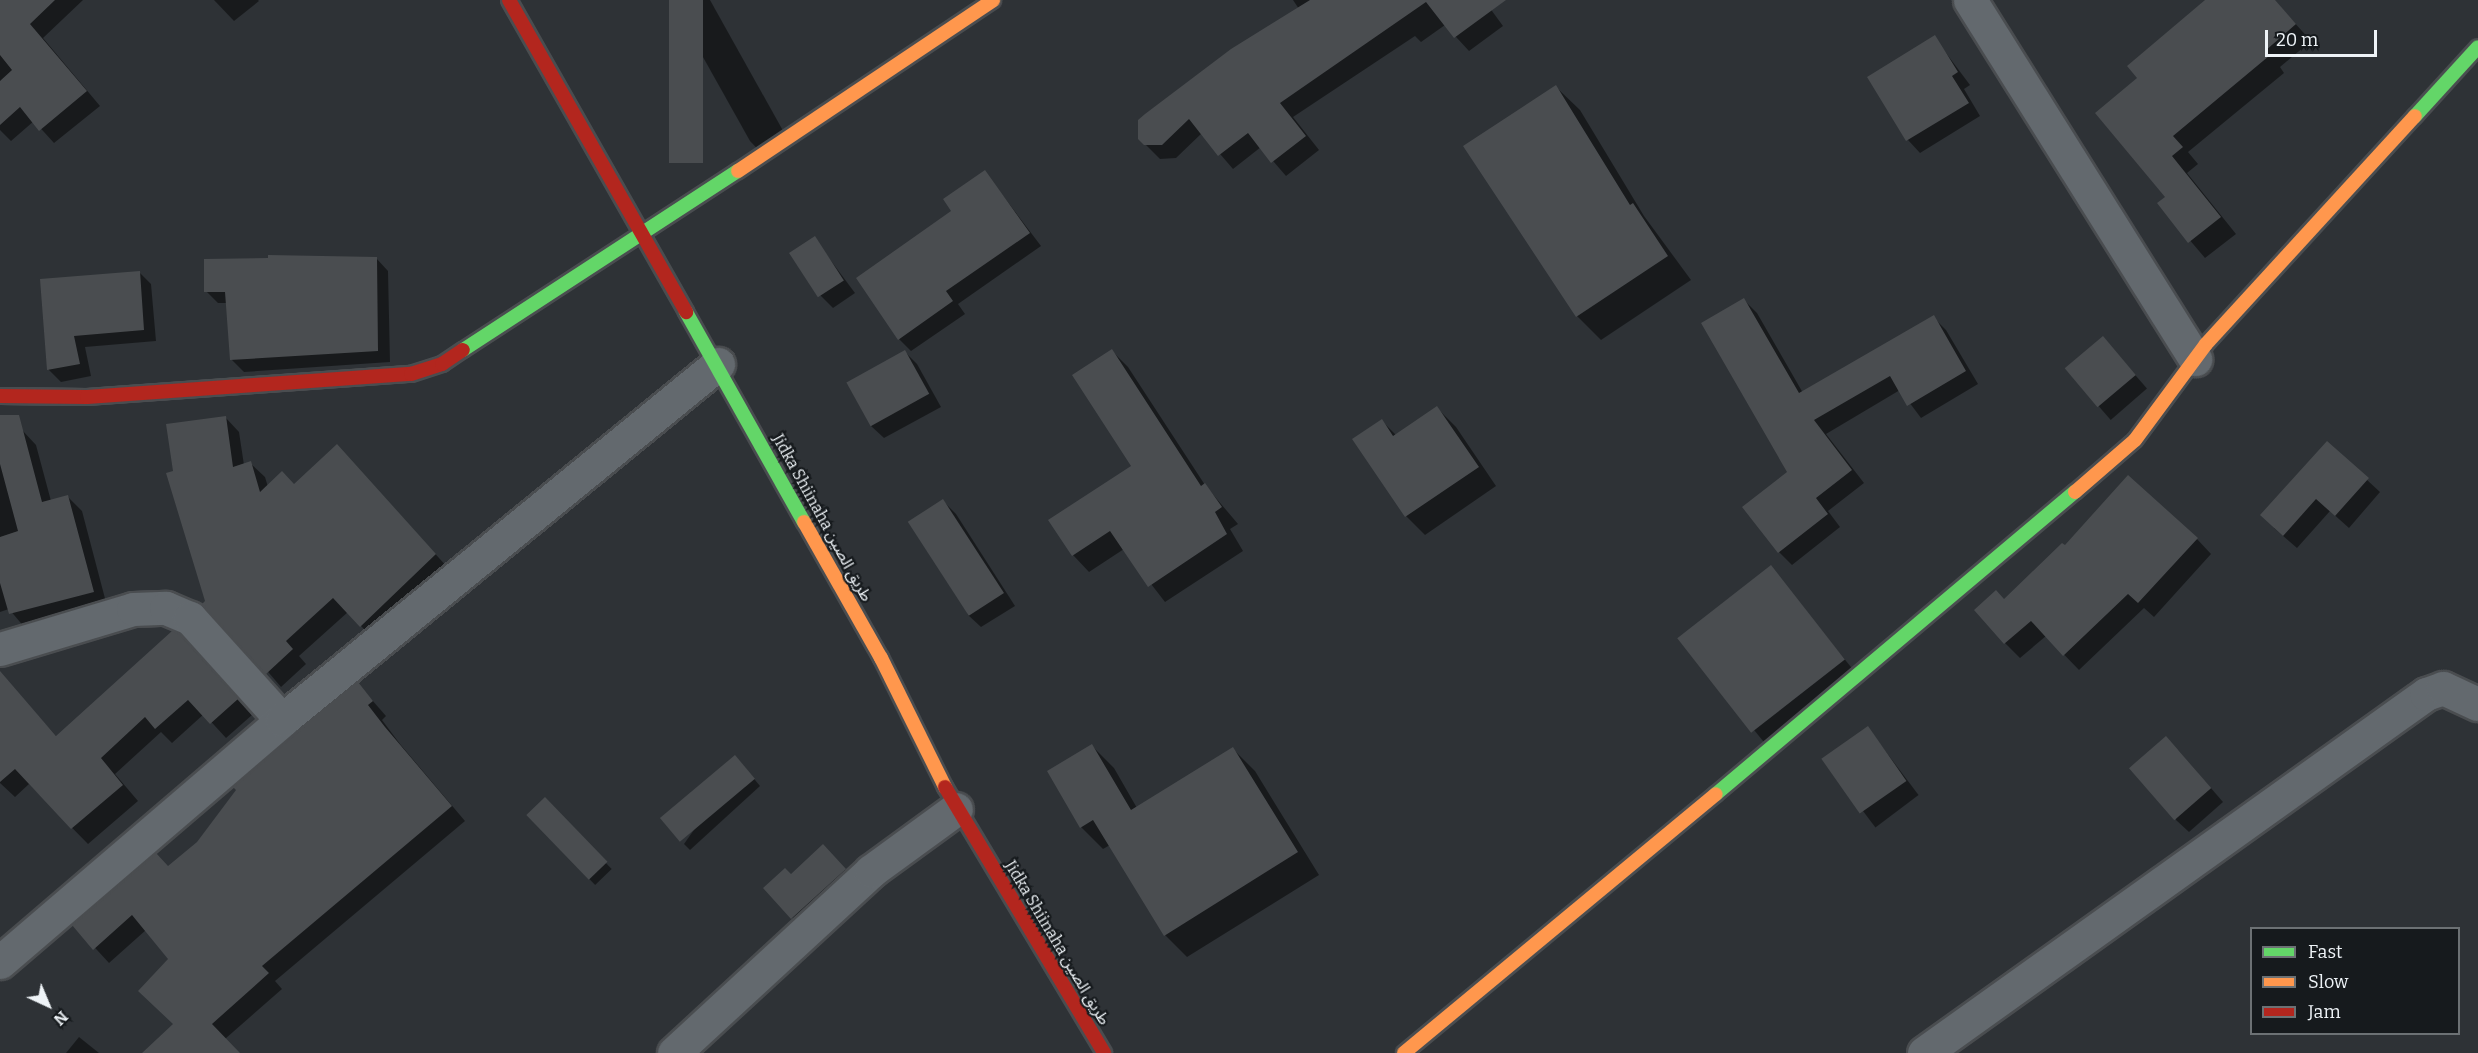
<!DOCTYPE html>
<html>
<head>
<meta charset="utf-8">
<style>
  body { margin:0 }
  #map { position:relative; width:2478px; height:1053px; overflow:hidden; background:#2e3236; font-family:Bitter,"Noto Sans Arabic",serif }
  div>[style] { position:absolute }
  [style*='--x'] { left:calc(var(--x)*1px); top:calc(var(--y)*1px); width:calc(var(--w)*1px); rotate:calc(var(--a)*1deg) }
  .shadow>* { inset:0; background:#0007; transform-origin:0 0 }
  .building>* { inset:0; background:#4a4d50; transform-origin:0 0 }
  .roads { filter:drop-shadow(2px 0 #4a4d50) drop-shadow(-2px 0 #4a4d50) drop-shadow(0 2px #4a4d50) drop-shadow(0 -2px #4a4d50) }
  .street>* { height:33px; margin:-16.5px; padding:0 16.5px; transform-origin:16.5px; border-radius:16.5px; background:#63696e }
  .fast>* { height:14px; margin:-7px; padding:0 7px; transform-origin:7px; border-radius:7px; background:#63d668 }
  .slow>* { height:14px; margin:-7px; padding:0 7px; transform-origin:7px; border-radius:7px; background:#ff974d }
  .jam>* { height:14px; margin:-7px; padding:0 7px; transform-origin:7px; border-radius:7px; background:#b3261e }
  span { translate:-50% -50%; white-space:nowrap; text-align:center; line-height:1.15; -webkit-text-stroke:4.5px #161a1d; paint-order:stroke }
  .street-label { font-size:16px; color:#eef3f7 }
  .legend { position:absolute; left:2250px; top:927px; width:210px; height:108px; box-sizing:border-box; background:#161a1d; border:2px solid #6c7174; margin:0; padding:8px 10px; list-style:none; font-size:18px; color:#eef3f7 }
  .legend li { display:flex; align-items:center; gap:12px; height:30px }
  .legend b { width:30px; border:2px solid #6c7174 }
  .north { position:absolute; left:18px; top:975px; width:60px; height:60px; -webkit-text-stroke:4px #161a1d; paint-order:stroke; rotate:136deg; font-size:16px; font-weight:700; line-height:24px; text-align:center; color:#eef3f7 }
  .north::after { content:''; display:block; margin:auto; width:21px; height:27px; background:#eef3f7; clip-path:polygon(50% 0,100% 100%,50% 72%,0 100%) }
  .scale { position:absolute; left:2265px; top:30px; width:112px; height:27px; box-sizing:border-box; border:3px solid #eef3f7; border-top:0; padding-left:8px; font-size:18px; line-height:21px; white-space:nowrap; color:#eef3f7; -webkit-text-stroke:4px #161a1d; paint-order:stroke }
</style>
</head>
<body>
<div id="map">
  <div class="shadow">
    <i style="clip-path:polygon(0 0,83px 0,43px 38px,100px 106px,54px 143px,34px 121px,11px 141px,0 130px)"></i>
    <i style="clip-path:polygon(214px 0,258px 0,259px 1px,234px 21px)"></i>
    <i style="clip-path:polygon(671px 0,710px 0,791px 145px,768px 160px,750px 141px)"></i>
    <i style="clip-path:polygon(1293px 0,1484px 0,1503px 26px,1469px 51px,1445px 25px,1421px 42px,1415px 36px,1293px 117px,1319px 150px,1286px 176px,1261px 147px,1233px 169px,1202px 133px,1176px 158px,1160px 159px,1139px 138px,1299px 9px)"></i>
    <i style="clip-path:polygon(2208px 0,2274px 0,2311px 41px,2280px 67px,2284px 73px,2188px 152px,2198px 164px,2187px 173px,2236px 234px,2205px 258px,2159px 204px,2167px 197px,2139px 78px)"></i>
    <i style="clip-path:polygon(1934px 37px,1970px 85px,1964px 89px,1980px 116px,1920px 153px,1908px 140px,1869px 78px)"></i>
    <i style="clip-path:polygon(1556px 87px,1580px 110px,1644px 216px,1691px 280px,1601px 340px,1577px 316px)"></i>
    <i style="clip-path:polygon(985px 172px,1041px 246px,958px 304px,965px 314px,911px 351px,899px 339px,953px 212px)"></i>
    <i style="clip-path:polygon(814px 238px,855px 293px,833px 308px,820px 295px)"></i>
    <i style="clip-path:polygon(376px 258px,388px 271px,390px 362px,244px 372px,232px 360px,228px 303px,218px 303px,206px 291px)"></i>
    <i style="clip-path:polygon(139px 272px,151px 284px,156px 341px,85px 347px,91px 376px,61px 382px,49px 370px,42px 280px)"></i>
    <i style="clip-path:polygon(1744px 300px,1757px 313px,1803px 393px,1933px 317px,1946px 330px,1978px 384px,1921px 418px,1900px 390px,1826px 434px,1864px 483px,1828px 511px,1840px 527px,1792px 565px,1779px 552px,1789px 472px)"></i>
    <i style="left:2103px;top:338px;width:67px;height:48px;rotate:49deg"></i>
    <i style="clip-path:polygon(1112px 351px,1128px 367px,1205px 485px,1238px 524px,1230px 529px,1243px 551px,1165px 602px,1124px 549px,1089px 572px,1073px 555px,1133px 466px)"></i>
    <i style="clip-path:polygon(905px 352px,917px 364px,941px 407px,884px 438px,871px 426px)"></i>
    <i style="clip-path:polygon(1437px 408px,1456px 427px,1496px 486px,1425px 535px,1406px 516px,1382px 421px,1397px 436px)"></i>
    <i style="clip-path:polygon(225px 417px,239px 432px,244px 465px,250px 463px,265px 477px,268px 487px,294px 485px,351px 461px,449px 569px,375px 641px,348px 612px,299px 656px,306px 664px,281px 687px,207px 601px,175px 472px)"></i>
    <i style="clip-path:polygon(22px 430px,36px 445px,51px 501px,68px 497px,82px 511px,107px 606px,25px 628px,9px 609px,0 612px,0 436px)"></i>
    <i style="clip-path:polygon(2327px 443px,2380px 492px,2349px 528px,2330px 511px,2297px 548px,2274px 528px)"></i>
    <i style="clip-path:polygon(943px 501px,956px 514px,1015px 606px,981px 627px,968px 615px)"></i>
    <i style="clip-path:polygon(2197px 539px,2211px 554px,2154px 617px,2144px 608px,2079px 670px,2046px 636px,2020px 658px,2005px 643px,2005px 601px)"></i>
    <i style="left:1770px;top:567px;width:146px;height:115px;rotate:51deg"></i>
    <i style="clip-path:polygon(194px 651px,252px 715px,226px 738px,204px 714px,172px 743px,161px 732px,115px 774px,138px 801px,88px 844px,29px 784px,15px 797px,0 783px,0 682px,4px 678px,57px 737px)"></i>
    <i style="clip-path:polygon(358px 684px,386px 716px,382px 720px,400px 744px,465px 821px,275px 981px,282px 989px,225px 1039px,238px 1053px,145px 1053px,175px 1024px,170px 959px,146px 930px,109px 963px,74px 925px,169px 867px,198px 843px)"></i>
    <i style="left:1868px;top:728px;width:84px;height:54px;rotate:53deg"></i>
    <i style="clip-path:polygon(1092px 746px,1114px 768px,1137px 808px,1233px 749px,1255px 771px,1319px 875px,1187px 957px,1165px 935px,1110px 845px,1103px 849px,1081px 827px)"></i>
    <i style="clip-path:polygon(2178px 750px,2223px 802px,2189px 832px,2176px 820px)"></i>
    <i style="clip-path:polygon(741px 763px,760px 786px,690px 850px,684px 844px)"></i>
    <i style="left:545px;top:800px;width:96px;height:23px;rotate:46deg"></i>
    <i style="clip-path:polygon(823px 847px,854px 879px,802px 928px,766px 888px,791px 876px)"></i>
    <i style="clip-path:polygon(79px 1037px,99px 1053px,66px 1053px)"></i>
  </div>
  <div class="building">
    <i style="clip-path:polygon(0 0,55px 0,30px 24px,87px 91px,39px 131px,20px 107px,0 125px,0 81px,12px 70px,0 55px)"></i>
    <i style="left:669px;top:0;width:34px;height:163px"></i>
    <i style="clip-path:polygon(1310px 0,1506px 0,1454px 38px,1426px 2px,1280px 103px,1306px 136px,1271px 163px,1248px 133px,1218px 156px,1189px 119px,1162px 145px,1144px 145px,1138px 139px,1138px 120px,1145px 114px,1231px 49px)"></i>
    <i style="clip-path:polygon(2205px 0,2275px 0,2296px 24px,2265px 51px,2269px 56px,2173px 136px,2183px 147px,2172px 156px,2221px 217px,2188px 243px,2157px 203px,2165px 197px,2095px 113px,2137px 78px,2127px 66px)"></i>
    <i style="clip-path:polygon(1935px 35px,1958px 72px,1952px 76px,1969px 103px,1906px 141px,1867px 77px)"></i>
    <i style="clip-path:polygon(1556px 85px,1630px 205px,1633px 203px,1668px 256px,1576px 317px,1463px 146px)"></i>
    <i style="clip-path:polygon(985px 170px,1030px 233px,946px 291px,953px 301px,898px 340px,856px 278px,951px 211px,943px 199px)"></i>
    <i style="left:815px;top:236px;width:53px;height:31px;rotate:57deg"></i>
    <i style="clip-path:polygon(268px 255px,377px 257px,378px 351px,230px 360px,225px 292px,204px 292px,204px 259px,268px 258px)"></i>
    <i style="clip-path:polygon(140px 271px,144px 330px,74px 336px,80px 364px,47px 370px,40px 279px)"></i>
    <i style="clip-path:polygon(1744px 298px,1799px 393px,1934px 315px,1966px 371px,1907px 406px,1890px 376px,1814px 420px,1852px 470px,1816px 498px,1828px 514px,1778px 553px,1742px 507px,1787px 472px,1701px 323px)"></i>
    <i style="left:2103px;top:336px;width:51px;height:50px;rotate:50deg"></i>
    <i style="clip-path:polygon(1112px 349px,1201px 486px,1205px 483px,1222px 507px,1215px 512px,1227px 534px,1148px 587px,1110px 531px,1072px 556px,1048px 520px,1131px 466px,1072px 375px)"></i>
    <i style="left:905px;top:350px;width:50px;height:67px;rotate:61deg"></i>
    <i style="clip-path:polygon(1437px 406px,1479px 467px,1405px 517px,1352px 439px,1382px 419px,1393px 436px)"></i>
    <i style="clip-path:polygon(0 415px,19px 415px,42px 502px,68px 495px,94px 592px,9px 614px,0 583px,0 537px,18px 531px,0 464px)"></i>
    <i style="clip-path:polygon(226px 416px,233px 467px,251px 461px,260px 492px,282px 471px,294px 484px,337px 444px,436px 554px,360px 627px,333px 598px,286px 641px,293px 649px,266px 674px,202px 604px,205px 601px,166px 473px,173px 471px,166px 424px)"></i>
    <i style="clip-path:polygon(2327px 441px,2369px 478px,2335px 516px,2316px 499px,2283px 536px,2260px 515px)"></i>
    <i style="clip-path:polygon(2128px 475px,2198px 538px,2138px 603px,2128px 594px,2063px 656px,2031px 621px,2004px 644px,1974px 610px,1996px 590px,2004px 599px,2062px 543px,2065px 545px)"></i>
    <i style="left:943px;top:499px;width:112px;height:42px;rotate:57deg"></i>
    <i style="left:1771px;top:565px;width:120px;height:119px;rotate:52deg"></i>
    <i style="clip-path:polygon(172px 631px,179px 634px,238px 699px,210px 724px,188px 700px,155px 729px,145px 717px,101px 758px,123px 785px,71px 829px,15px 769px,0 782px,0 671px,56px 736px)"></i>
    <i style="clip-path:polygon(358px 682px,373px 701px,368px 705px,385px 727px,452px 806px,262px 966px,269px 973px,212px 1024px,240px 1053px,142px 1053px,173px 1024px,138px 991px,168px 959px,132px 915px,93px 950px,72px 925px,156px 853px,168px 866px,197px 842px,236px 790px,233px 787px)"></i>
    <i style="left:1868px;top:726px;width:67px;height:57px;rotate:55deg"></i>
    <i style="left:2166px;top:736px;width:69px;height:49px;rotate:49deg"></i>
    <i style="clip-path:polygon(1092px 744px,1131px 810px,1233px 747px,1298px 852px,1164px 936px,1093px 820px,1080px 828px,1047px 771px)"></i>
    <i style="left:735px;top:755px;width:31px;height:98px;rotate:50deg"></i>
    <i style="left:545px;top:797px;width:90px;height:26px;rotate:46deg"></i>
    <i style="clip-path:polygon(823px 844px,846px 869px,791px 919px,763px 888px,785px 868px,791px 874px)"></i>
  </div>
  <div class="roads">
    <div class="street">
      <i style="--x:1970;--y:0;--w:424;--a:57.9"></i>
      <i style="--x:0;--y:649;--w:139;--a:-16.7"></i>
      <i style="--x:133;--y:609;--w:33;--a:-2"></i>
      <i style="--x:166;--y:608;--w:26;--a:23"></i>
      <i style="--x:190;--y:618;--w:137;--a:48"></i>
      <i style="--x:0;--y:962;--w:372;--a:-40.6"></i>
      <i style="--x:282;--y:720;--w:563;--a:-39.23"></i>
      <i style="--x:674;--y:1053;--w:268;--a:-42.7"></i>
      <i style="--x:871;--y:871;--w:105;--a:-36.1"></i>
      <i style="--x:1924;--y:1053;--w:617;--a:-35.57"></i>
      <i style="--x:2426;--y:694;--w:18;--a:-19"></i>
      <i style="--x:2443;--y:688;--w:38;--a:25"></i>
    </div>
    <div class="fast">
      <i style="--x:2415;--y:116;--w:93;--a:-47.6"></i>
      <i style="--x:686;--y:312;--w:241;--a:60.7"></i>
      <i style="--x:463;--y:350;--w:328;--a:-33.1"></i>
      <i style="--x:1716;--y:794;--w:469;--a:-40.1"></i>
    </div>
    <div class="slow">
      <i style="--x:738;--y:171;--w:307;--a:-33.8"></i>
      <i style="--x:2075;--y:492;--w:79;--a:-40.9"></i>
      <i style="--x:2135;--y:440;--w:119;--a:-53.5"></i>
      <i style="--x:2206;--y:344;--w:309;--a:-47.5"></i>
      <i style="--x:804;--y:522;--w:156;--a:60.5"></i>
      <i style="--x:881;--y:658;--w:144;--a:63.6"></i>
      <i style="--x:1404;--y:1053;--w:405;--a:-39.7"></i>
    </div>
    <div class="jam">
      <i style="--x:509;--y:0;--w:359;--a:60.4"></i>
      <i style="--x:0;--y:396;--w:87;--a:0.7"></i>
      <i style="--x:87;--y:397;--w:325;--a:-4.1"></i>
      <i style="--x:411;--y:374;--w:33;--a:-18"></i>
      <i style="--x:442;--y:364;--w:25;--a:-34"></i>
      <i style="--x:945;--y:787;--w:310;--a:59.1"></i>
    </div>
  </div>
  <div class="street-label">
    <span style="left:822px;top:518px;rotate:61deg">Jidka Shiinaha طريق الصين</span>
    <span style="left:1057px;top:943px;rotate:59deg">Jidka Shiinaha طريق الصين</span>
  </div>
  <ul class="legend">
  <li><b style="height:8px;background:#63d668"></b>Fast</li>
  <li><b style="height:8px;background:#ff974d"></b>Slow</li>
  <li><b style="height:8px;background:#b3261e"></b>Jam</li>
  </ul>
  <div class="north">N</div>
  <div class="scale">20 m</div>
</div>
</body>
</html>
